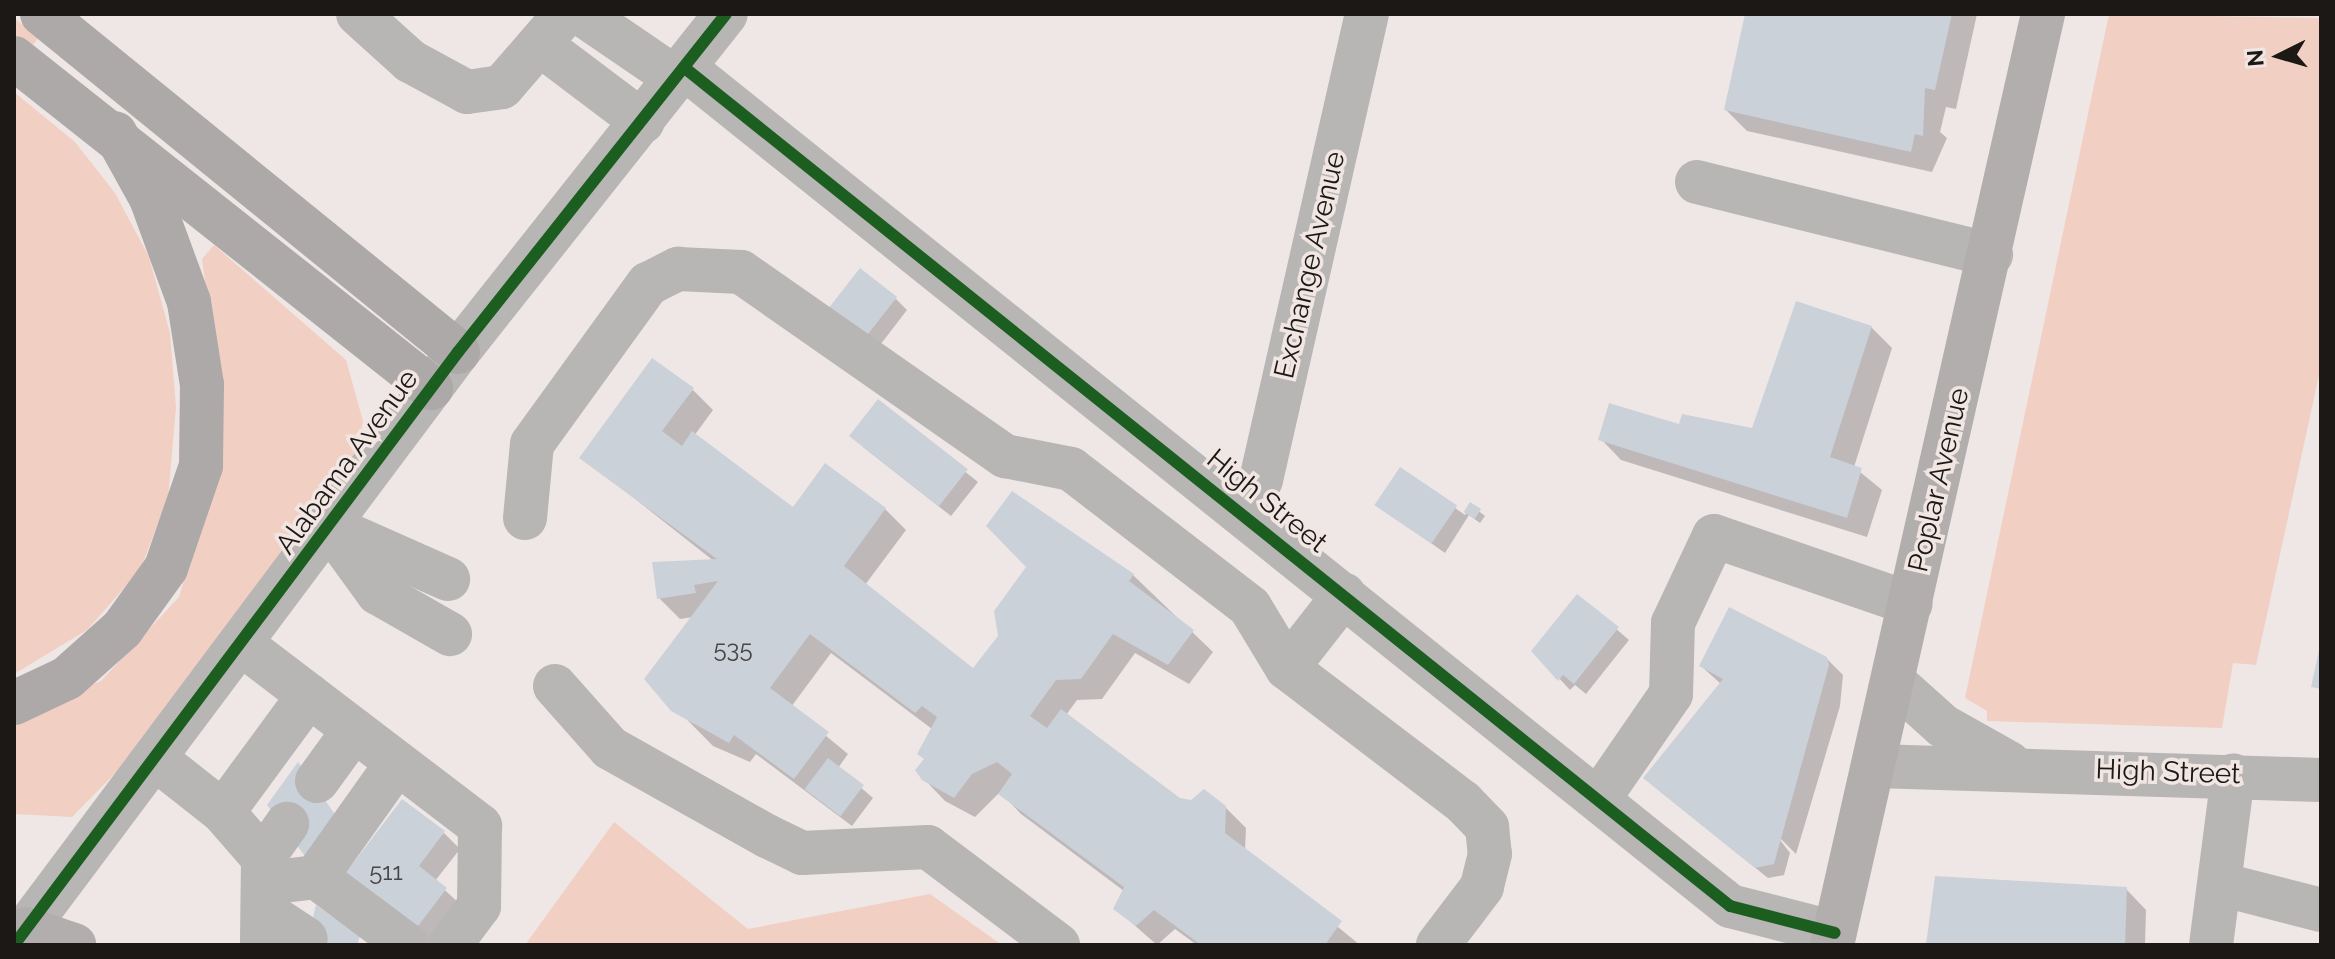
<!DOCTYPE html>
<html>
<head>
<meta charset="utf-8">
<style>
  body { margin:0 }
  #map { position:relative; width:2335px; height:959px; overflow:hidden; background:#eee7e6; font-family:Raleway,sans-serif }
  div>[style] { position:absolute }
  [style*='--x'] { left:calc(var(--x)*1px); top:calc(var(--y)*1px); width:calc(var(--w)*1px); rotate:calc(var(--a)*1deg) }
  .green>* { inset:0; background:#f2cfc3 }
  .shadow>* { inset:0; background:#0003 }
  .building>* { inset:0; background:#cbd1d9; transform-origin:0 0 }
  .minor>* { height:44px; margin:-22px; padding:0 22px; transform-origin:22px; border-radius:22px; background:#b8b5b5 }
  .major>* { height:44px; margin:-22px; padding:0 22px; transform-origin:22px; border-radius:22px; background:#b2aeae }
  .highway>* { height:44px; margin:-22px; padding:0 22px; transform-origin:22px; border-radius:22px; background:#ada9a8 }
  .cycleway>* { height:12px; margin:-6px; padding:0 6px; transform-origin:6px; border-radius:6px; background:#1b5e20 }
  span { translate:-50% -50%; white-space:nowrap; text-align:center; line-height:1.15; -webkit-text-stroke:7px #f1e6e2; paint-order:stroke }
  .number-label { font-size:24px; color:#474647 }
  .number-label span { -webkit-text-stroke-width:0 }
  .street-label { font-size:28px; color:#1b1816 }
  .frame { position:absolute; inset:0; border:16px solid #1b1816; pointer-events:none }
  .north { position:absolute; left:2239px; top:16px; width:80px; height:80px; -webkit-text-stroke:6px #f1e6e2; paint-order:stroke; rotate:265deg; font-size:22px; font-weight:700; line-height:32px; text-align:center; color:#1b1816 }
  .north::after { content:''; display:block; margin:auto; width:28px; height:36px; background:#1b1816; clip-path:polygon(50% 0,100% 100%,50% 72%,0 100%) }
</style>
</head>
<body>
<div id="map">
  <div class="green">
    <i style="clip-path:polygon(2109px 14px,2321px 18px,2321px 366px,2256px 665px,2233px 663px,2222px 728px,1987px 721px,1987px 711px,1965px 698px)"></i>
    <i style="clip-path:polygon(14px 18px,39px 37px,33px 45px,14px 35px)"></i>
    <i style="clip-path:polygon(14px 92px,75px 142px,115px 193px,149px 257px,170px 333px,176px 408px,168px 498px,140px 570px,87px 630px,14px 674px)"></i>
    <i style="clip-path:polygon(214px 245px,346px 360px,363px 421px,358px 450px,127px 761px,72px 817px,14px 814px,14px 716px,101px 681px,179px 597px,214px 480px,220px 387px,202px 259px)"></i>
    <i style="clip-path:polygon(614px 822px,748px 929px,930px 894px,1002px 945px,525px 945px)"></i>
  </div>
  <div class="shadow">
    <i style="clip-path:polygon(1747px 14px,1977px 14px,1956px 109px,1946px 107px,1940px 132px,1947px 138px,1932px 172px,1747px 131px,1726px 110px)"></i>
    <i style="clip-path:polygon(896px 299px,907px 310px,877px 349px,841px 321px)"></i>
    <i style="clip-path:polygon(1871px 327px,1892px 348px,1854px 467px,1882px 490px,1867px 537px,1621px 460px,1601px 439px,1680px 427px,1753px 431px)"></i>
    <i style="clip-path:polygon(693px 390px,713px 410px,694px 436px,794px 509px,885px 509px,906px 530px,865px 585px,974px 671px,1133px 575px,1213px 652px,1189px 684px,1135px 653px,1102px 699px,1077px 700px,1066px 715px,1179px 799px,1225px 807px,1246px 828px,1245px 851px,1360px 945px,1197px 945px,1175px 929px,1157px 945px,1116px 909px,1124px 891px,1021px 814px,1001px 793px,1004px 788px,975px 817px,945px 801px,924px 779px,932px 729px,831px 653px,791px 707px,848px 754px,838px 768px,873px 798px,852px 826px,756px 754px,750px 762px,713px 746px,647px 679px,693px 617px,680px 619px,659px 598px,715px 562px,582px 457px)"></i>
    <i style="clip-path:polygon(878px 402px,978px 482px,951px 516px,863px 447px)"></i>
    <i style="clip-path:polygon(1400px 469px,1465px 515px,1471px 505px,1485px 516px,1480px 523px,1469px 515px,1445px 553px,1377px 505px)"></i>
    <i style="clip-path:polygon(1578px 596px,1629px 640px,1586px 694px,1575px 685px,1570px 690px,1534px 651px)"></i>
    <i style="clip-path:polygon(1826px 658px,1843px 675px,1840px 706px,1796px 854px,1774px 832px,1790px 853px,1784px 875px,1768px 878px,1657px 789px,1721px 684px,1701px 666px)"></i>
    <i style="clip-path:polygon(444px 833px,460px 849px,435px 881px,462px 906px,425px 945px,360px 895px)"></i>
    <i style="clip-path:polygon(2126px 889px,2146px 910px,2145px 945px,1929px 945px)"></i>
  </div>
  <div class="building">
    <i style="clip-path:polygon(1745px 14px,1952px 14px,1935px 90px,1925px 88px,1923px 136px,1915px 134px,1911px 152px,1724px 110px)"></i>
    <i style="left:860px;top:268px;width:47px;height:53px;rotate:38deg"></i>
    <i style="clip-path:polygon(1796px 301px,1872px 326px,1830px 457px,1862px 468px,1847px 518px,1598px 440px,1609px 403px,1679px 424px,1682px 414px,1752px 428px)"></i>
    <i style="clip-path:polygon(652px 358px,694px 388px,662px 431px,682px 446px,692px 431px,793px 507px,825px 463px,886px 508px,844px 566px,973px 668px,998px 636px,994px 611px,1026px 567px,986px 526px,1012px 491px,1134px 574px,1129px 581px,1194px 630px,1168px 665px,1113px 634px,1081px 679px,1056px 680px,1030px 716px,1047px 728px,1061px 709px,1180px 798px,1191px 800px,1204px 789px,1226px 806px,1225px 833px,1342px 921px,1325px 945px,1201px 945px,1154px 910px,1136px 926px,1113px 909px,1124px 887px,998px 794px,1012px 774px,997px 762px,972px 774px,954px 798px,922px 780px,915px 770px,924px 759px,917px 754px,937px 717px,922px 706px,915px 713px,810px 634px,770px 688px,829px 732px,794px 779px,734px 735px,729px 743px,671px 711px,644px 679px,718px 581px,694px 585px,696px 593px,657px 599px,652px 562px,717px 559px,579px 458px)"></i>
    <i style="left:878px;top:399px;width:114px;height:47px;rotate:38deg"></i>
    <i style="left:1400px;top:467px;width:69px;height:46px;rotate:34deg"></i>
    <i style="left:1470px;top:502px;width:13px;height:12px;rotate:32deg"></i>
    <i style="clip-path:polygon(1577px 594px,1619px 627px,1574px 684px,1563px 675px,1558px 681px,1531px 651px)"></i>
    <i style="clip-path:polygon(1729px 607px,1827px 657px,1829px 665px,1774px 864px,1755px 868px,1643px 778px,1723px 679px,1699px 666px)"></i>
    <i style="clip-path:polygon(2320px 646px,2321px 646px,2321px 689px,2311px 687px)"></i>
    <i style="left:828px;top:758px;width:45px;height:39px;rotate:37deg"></i>
    <i style="clip-path:polygon(298px 762px,344px 827px,313px 867px,267px 805px)"></i>
    <i style="clip-path:polygon(402px 799px,445px 831px,419px 866px,447px 888px,412px 934px,341px 879px)"></i>
    <i style="clip-path:polygon(1935px 876px,2127px 887px,2125px 945px,1926px 945px)"></i>
    <i style="clip-path:polygon(316px 905px,360px 936px,357px 945px,306px 945px)"></i>
  </div>
  <div class="minor">
    <i style="--x:358;--y:14;--w:70;--a:42.1"></i>
    <i style="--x:410;--y:61;--w:65;--a:28.5"></i>
    <i style="--x:467;--y:92;--w:35;--a:-8"></i>
    <i style="--x:502;--y:87;--w:96;--a:-49.2"></i>
    <i style="--x:582;--y:14;--w:115;--a:34.4"></i>
    <i style="--x:542;--y:46;--w:126;--a:37"></i>
    <i style="--x:686;--y:69;--w:1338;--a:38.72"></i>
    <i style="--x:1730;--y:906;--w:108;--a:14.4"></i>
    <i style="--x:1697;--y:182;--w:303;--a:13.9"></i>
    <i style="--x:1243;--y:512;--w:37;--a:-61"></i>
    <i style="--x:1261;--y:480;--w:478;--a:-77.2"></i>
    <i style="--x:525;--y:518;--w:74;--a:-84.6"></i>
    <i style="--x:532;--y:444;--w:198;--a:-54.1"></i>
    <i style="--x:648;--y:284;--w:34;--a:-27"></i>
    <i style="--x:678;--y:269;--w:63;--a:2.7"></i>
    <i style="--x:741;--y:272;--w:322;--a:34.9"></i>
    <i style="--x:1005;--y:456;--w:67;--a:11.1"></i>
    <i style="--x:1071;--y:469;--w:226;--a:37.6"></i>
    <i style="--x:1250;--y:607;--w:71;--a:58.8"></i>
    <i style="--x:1287;--y:668;--w:221;--a:37.3"></i>
    <i style="--x:1463;--y:802;--w:35;--a:46"></i>
    <i style="--x:1487;--y:827;--w:27;--a:84"></i>
    <i style="--x:1490;--y:854;--w:34;--a:104"></i>
    <i style="--x:1482;--y:887;--w:73;--a:127.2"></i>
    <i style="--x:330;--y:527;--w:82;--a:54"></i>
    <i style="--x:378;--y:593;--w:83;--a:29.7"></i>
    <i style="--x:333;--y:528;--w:126;--a:23.9"></i>
    <i style="--x:244;--y:646;--w:297;--a:37.3"></i>
    <i style="--x:480;--y:826;--w:80;--a:90.7"></i>
    <i style="--x:479;--y:906;--w:49;--a:126.6"></i>
    <i style="--x:1287;--y:668;--w:93;--a:-52"></i>
    <i style="--x:1894;--y:682;--w:66;--a:41.9"></i>
    <i style="--x:1943;--y:726;--w:76;--a:29.3"></i>
    <i style="--x:555;--y:686;--w:83;--a:48.4"></i>
    <i style="--x:610;--y:748;--w:180;--a:29.3"></i>
    <i style="--x:767;--y:836;--w:39;--a:26"></i>
    <i style="--x:802;--y:853;--w:126;--a:-2.7"></i>
    <i style="--x:928;--y:847;--w:163;--a:37"></i>
    <i style="--x:157;--y:760;--w:84;--a:38.2"></i>
    <i style="--x:223;--y:812;--w:61;--a:49"></i>
    <i style="--x:263;--y:858;--w:87;--a:90.7"></i>
    <i style="--x:1876;--y:766;--w:445;--a:1.8"></i>
    <i style="--x:317;--y:781;--w:63;--a:-54"></i>
    <i style="--x:1600;--y:797;--w:125;--a:-55.4"></i>
    <i style="--x:1671;--y:694;--w:71;--a:-88.4"></i>
    <i style="--x:1673;--y:623;--w:96;--a:-64.8"></i>
    <i style="--x:1714;--y:536;--w:208;--a:19"></i>
    <i style="--x:223;--y:812;--w:145;--a:-53.7"></i>
    <i style="--x:263;--y:858;--w:42;--a:-54.8"></i>
    <i style="--x:316;--y:877;--w:140;--a:-54.6"></i>
    <i style="--x:266;--y:883;--w:50;--a:-6.8"></i>
    <i style="--x:316;--y:877;--w:114;--a:36.8"></i>
    <i style="--x:2220;--y:884;--w:104;--a:14.4"></i>
    <i style="--x:268;--y:914;--w:45;--a:33.3"></i>
    <i style="--x:14;--y:945;--w:741;--a:-53.18"></i>
    <i style="--x:458;--y:352;--w:431;--a:-51.6"></i>
    <i style="--x:2211;--y:945;--w:171;--a:-82.6"></i>
  </div>
  <div class="major">
    <i style="--x:26;--y:929;--w:51;--a:18.4"></i>
    <i style="--x:1832;--y:945;--w:955;--a:-77.23"></i>
  </div>
  <div class="highway">
    <i style="--x:42;--y:14;--w:536;--a:39.09"></i>
    <i style="--x:14;--y:58;--w:532;--a:38.36"></i>
    <i style="--x:14;--y:703;--w:59;--a:-25.3"></i>
    <i style="--x:67;--y:678;--w:74;--a:-41.7"></i>
    <i style="--x:122;--y:629;--w:75;--a:-54.2"></i>
    <i style="--x:166;--y:568;--w:108;--a:-71.1"></i>
    <i style="--x:201;--y:466;--w:81;--a:-89.3"></i>
    <i style="--x:202;--y:385;--w:84;--a:-98.9"></i>
    <i style="--x:189;--y:302;--w:111;--a:-110.1"></i>
    <i style="--x:151;--y:198;--w:74;--a:-119"></i>
  </div>
  <div class="cycleway">
    <i style="--x:686;--y:69;--w:1338;--a:38.72"></i>
    <i style="--x:1730;--y:906;--w:108;--a:14.4"></i>
    <i style="--x:14;--y:945;--w:741;--a:-53.18"></i>
    <i style="--x:458;--y:352;--w:431;--a:-51.6"></i>
  </div>
  <div class="number-label">
    <span style="left:733px;top:649px">535</span>
    <span style="left:386px;top:872px">511</span>
  </div>
  <div class="street-label">
    <span style="left:1310px;top:265px;rotate:-77deg">Exchange Avenue</span>
    <span style="left:347px;top:462px;rotate:-54deg">Alabama Avenue</span>
    <span style="left:1939px;top:480px;rotate:-77deg">Poplar Avenue</span>
    <span style="left:1267px;top:501px;rotate:39deg">High Street</span>
    <span style="left:2168px;top:772px;rotate:2deg">High Street</span>
  </div>
  <div class="frame"></div>
  <div class="north">N</div>
</div>
</body>
</html>
